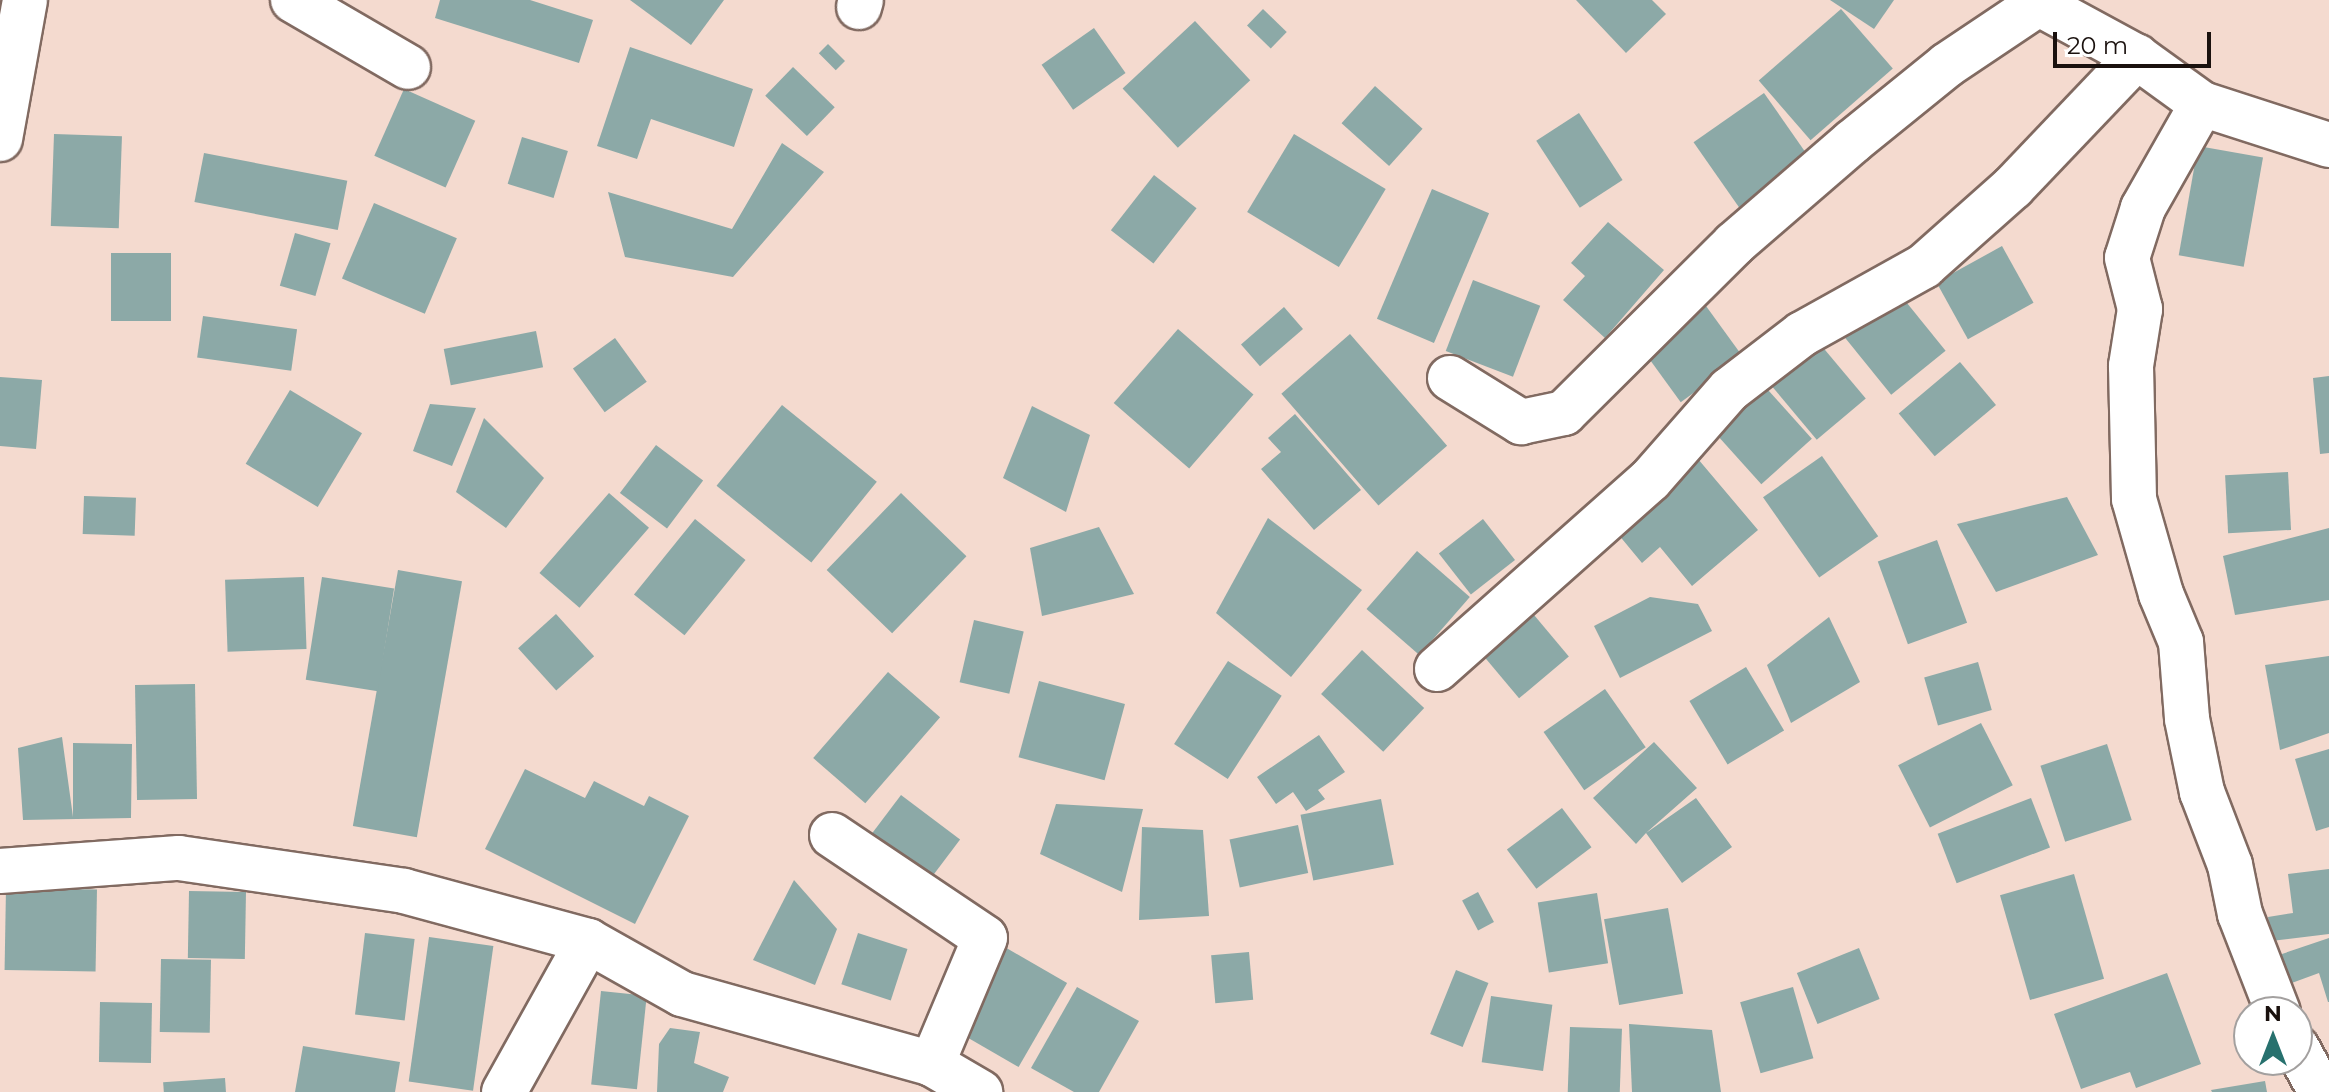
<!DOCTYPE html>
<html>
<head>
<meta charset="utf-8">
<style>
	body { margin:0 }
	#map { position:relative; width:2329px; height:1092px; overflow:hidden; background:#f4dacf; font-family:Montserrat,sans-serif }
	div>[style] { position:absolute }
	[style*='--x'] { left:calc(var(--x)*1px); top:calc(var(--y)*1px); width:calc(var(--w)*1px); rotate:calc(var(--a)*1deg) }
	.building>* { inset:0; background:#8ca9a7; transform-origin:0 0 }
	.roads { filter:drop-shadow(2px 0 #816a61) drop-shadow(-2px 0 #816a61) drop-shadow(0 2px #816a61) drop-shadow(0 -2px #816a61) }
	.minor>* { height:44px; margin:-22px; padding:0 22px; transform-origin:22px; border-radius:22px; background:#fff }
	span { translate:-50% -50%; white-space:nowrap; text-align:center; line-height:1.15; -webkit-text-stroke:8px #fff; paint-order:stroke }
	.north { position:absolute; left:2233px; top:996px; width:80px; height:80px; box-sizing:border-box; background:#fff; border:2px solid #a3a09f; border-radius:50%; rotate:0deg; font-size:22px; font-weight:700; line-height:32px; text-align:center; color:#1a110e }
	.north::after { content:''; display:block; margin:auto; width:28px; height:36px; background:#27716e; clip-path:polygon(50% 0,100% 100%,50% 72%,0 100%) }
	.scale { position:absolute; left:2053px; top:32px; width:158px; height:36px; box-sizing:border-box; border:4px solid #1a110e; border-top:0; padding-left:10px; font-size:24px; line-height:28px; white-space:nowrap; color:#1a110e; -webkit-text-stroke:6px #fff; paint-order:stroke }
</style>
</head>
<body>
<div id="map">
	<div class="building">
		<div style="clip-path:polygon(440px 0,530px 0,593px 20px,579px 63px,435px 18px)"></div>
		<div style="clip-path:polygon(630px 0,724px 0,691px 45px)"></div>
		<div style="clip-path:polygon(1576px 0,1652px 0,1666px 14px,1626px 53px)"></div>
		<div style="clip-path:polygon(1830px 0,1894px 0,1874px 29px)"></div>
		<div style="left:1263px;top:9px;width:33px;height:23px;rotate:44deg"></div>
		<div style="left:1841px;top:9px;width:79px;height:109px;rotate:49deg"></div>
		<div style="left:1195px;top:21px;width:81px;height:99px;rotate:47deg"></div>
		<div style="left:1094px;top:28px;width:55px;height:64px;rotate:55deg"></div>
		<div style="left:828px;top:44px;width:24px;height:13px;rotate:45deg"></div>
		<div style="clip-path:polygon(630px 47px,753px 89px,734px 147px,651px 119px,637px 159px,597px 146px)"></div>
		<div style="left:793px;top:67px;width:58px;height:40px;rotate:44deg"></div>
		<div style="left:1375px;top:86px;width:64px;height:50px;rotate:42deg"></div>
		<div style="left:404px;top:89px;width:78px;height:73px;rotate:24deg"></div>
		<div style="left:1764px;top:93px;width:85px;height:86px;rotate:55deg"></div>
		<div style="left:1579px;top:113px;width:80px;height:51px;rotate:57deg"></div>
		<div style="left:54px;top:134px;width:68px;height:92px;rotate:2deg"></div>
		<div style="left:1294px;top:134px;width:107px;height:91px;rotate:31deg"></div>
		<div style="left:522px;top:137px;width:48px;height:49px;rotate:17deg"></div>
		<div style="clip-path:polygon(782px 143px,824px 172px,733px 277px,625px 257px,608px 192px,732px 229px)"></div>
		<div style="left:2198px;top:146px;width:66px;height:111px;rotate:10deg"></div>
		<div style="left:204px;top:153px;width:146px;height:50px;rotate:11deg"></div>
		<div style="left:1154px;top:175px;width:54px;height:70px;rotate:38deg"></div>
		<div style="left:1432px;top:189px;width:62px;height:141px;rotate:23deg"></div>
		<div style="left:374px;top:203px;width:90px;height:82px;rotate:23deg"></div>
		<div style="clip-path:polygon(1608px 222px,1664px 270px,1605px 338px,1563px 300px,1585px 276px,1571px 263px)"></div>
		<div style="left:295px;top:233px;width:37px;height:55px;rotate:16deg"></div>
		<div style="left:2002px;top:246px;width:65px;height:75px;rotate:61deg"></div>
		<div style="left:111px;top:253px;width:60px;height:68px"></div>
		<div style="left:1473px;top:280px;width:72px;height:76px;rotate:21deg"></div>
		<div style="left:1894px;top:287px;width:82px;height:70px;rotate:51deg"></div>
		<div style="left:1706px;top:306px;width:63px;height:77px;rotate:54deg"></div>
		<div style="left:1284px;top:307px;width:29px;height:57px;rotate:49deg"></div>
		<div style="left:203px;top:316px;width:95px;height:42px;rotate:8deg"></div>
		<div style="left:1178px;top:329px;width:100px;height:98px;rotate:41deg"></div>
		<div style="left:536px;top:331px;width:37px;height:94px;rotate:79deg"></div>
		<div style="left:1350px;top:334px;width:148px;height:91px;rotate:49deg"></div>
		<div style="left:615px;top:338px;width:54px;height:52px;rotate:54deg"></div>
		<div style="left:1815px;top:338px;width:79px;height:64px;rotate:50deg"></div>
		<div style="left:1960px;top:362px;width:56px;height:80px;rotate:50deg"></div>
		<div style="clip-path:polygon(2329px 376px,2329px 453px,2320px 454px,2313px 378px)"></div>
		<div style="clip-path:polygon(0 377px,42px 380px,36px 449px,0 446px)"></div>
		<div style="left:1759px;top:380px;width:79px;height:68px;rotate:48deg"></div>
		<div style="left:290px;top:390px;width:84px;height:86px;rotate:31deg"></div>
		<div style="clip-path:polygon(430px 404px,476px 408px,452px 466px,413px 451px)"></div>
		<div style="left:782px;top:405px;width:122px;height:104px;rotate:39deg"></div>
		<div style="clip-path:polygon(1032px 406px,1090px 435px,1066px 512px,1003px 478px)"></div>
		<div style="clip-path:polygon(1295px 414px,1361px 490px,1314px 530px,1261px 469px,1281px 452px,1268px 438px)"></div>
		<div style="clip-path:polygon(484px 418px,544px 478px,506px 528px,456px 492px)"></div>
		<div style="left:656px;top:445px;width:59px;height:60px;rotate:37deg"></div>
		<div style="left:1822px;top:456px;width:98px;height:72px;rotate:55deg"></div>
		<div style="clip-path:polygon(1698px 459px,1758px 530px,1692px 586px,1660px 547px,1642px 563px,1613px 528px)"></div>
		<div style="left:2288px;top:472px;width:58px;height:63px;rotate:87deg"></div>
		<div style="left:609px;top:493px;width:53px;height:106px;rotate:41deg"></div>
		<div style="left:901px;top:493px;width:91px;height:107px;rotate:44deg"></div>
		<div style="left:84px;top:496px;width:52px;height:38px;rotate:2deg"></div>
		<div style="clip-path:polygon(2067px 497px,2098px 555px,1996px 592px,1957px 524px)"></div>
		<div style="clip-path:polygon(1268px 518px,1362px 590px,1291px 677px,1216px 613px)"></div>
		<div style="left:695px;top:519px;width:65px;height:97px;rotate:39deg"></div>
		<div style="left:1483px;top:519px;width:52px;height:56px;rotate:52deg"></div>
		<div style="clip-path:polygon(1099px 527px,1134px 594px,1042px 616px,1030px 548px)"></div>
		<div style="clip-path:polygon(2329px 528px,2329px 600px,2235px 615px,2223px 556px)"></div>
		<div style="left:1937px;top:540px;width:88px;height:63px;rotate:70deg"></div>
		<div style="left:1417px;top:551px;width:70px;height:77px;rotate:41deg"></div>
		<div style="left:398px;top:570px;width:65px;height:260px;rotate:10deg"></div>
		<div style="left:304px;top:577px;width:72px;height:79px;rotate:88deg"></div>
		<div style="left:322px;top:577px;width:73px;height:104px;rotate:9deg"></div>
		<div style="clip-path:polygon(1650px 597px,1698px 604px,1712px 631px,1620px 678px,1594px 626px)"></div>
		<div style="left:1529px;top:609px;width:62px;height:65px;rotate:50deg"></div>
		<div style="left:556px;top:614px;width:57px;height:51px;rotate:48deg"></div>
		<div style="clip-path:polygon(1829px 617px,1860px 682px,1791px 723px,1767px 665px)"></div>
		<div style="left:974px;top:620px;width:51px;height:64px;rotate:13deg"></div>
		<div style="left:1362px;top:650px;width:85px;height:60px;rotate:43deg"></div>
		<div style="clip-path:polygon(2329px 656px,2329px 733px,2280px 750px,2265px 665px)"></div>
		<div style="left:1228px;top:661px;width:64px;height:99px;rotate:33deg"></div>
		<div style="left:1978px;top:662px;width:50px;height:56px;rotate:74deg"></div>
		<div style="left:1746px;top:667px;width:74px;height:66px;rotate:59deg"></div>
		<div style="left:888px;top:672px;width:69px;height:114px;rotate:41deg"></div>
		<div style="left:1039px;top:681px;width:89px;height:79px;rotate:15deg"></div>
		<div style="left:195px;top:684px;width:115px;height:60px;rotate:89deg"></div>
		<div style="left:1605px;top:689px;width:71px;height:75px;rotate:55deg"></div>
		<div style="left:1981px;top:723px;width:70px;height:93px;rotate:63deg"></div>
		<div style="clip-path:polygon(1319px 735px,1345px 772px,1318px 790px,1325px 799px,1306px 811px,1293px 792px,1276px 804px,1257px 777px)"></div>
		<div style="clip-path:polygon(62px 737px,73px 817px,73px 743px,132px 744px,131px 818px,23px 820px,18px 748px)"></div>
		<div style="clip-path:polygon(1654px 742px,1697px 788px,1646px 833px,1696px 798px,1732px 847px,1682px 883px,1646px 833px,1636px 844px,1593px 798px)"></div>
		<div style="left:2107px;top:744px;width:80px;height:70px;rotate:72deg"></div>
		<div style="clip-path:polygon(2329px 749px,2329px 827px,2316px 831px,2295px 759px)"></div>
		<div style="clip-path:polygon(525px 769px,585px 798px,594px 781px,644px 806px,649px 796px,689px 816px,635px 924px,485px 849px)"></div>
		<div style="left:901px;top:795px;width:74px;height:63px;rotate:37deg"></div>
		<div style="left:2031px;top:798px;width:53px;height:100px;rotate:69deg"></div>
		<div style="left:1381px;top:799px;width:67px;height:82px;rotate:79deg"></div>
		<div style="clip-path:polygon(1056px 804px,1143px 809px,1122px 892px,1040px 854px)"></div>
		<div style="left:1562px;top:808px;width:49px;height:69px;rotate:53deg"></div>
		<div style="left:1298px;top:825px;width:49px;height:70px;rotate:78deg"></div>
		<div style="clip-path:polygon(1142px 827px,1203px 830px,1209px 916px,1139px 920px)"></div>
		<div style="clip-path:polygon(2329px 869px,2329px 934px,2271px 941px,2268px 917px,2293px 913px,2288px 874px)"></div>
		<div style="left:2074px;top:874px;width:109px;height:77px;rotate:74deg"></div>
		<div style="clip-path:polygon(794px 880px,837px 929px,815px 985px,753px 960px)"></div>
		<div style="left:6px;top:888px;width:91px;height:82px;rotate:1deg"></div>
		<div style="left:189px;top:891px;width:57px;height:67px;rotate:1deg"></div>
		<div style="left:1478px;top:892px;width:34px;height:18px;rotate:62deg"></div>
		<div style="left:1597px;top:893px;width:71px;height:60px;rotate:81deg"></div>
		<div style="left:1668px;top:908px;width:87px;height:65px;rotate:80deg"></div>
		<div style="left:365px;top:933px;width:50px;height:82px;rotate:7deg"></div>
		<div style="left:858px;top:933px;width:52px;height:54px;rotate:18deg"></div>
		<div style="left:429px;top:937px;width:65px;height:146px;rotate:8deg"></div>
		<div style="clip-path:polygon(2329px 938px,2329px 1002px,2328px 1002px,2319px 973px,2289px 984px,2279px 955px)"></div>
		<div style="left:1003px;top:946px;width:74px;height:97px;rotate:30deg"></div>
		<div style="left:1859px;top:948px;width:55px;height:67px;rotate:68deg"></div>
		<div style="left:1249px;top:952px;width:48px;height:38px;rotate:85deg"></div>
		<div style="left:161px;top:959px;width:50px;height:73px;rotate:1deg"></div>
		<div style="left:1456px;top:970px;width:35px;height:69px;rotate:22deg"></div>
		<div style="clip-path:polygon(2167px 973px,2201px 1064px,2136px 1088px,2130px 1072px,2081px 1089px,2054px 1014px)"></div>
		<div style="clip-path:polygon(1077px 987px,1139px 1021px,1099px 1092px,1074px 1092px,1031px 1068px)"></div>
		<div style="left:1793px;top:987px;width:74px;height:55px;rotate:74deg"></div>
		<div style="left:601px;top:991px;width:46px;height:94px;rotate:6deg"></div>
		<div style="left:1491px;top:996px;width:62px;height:67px;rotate:8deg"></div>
		<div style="left:100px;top:1002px;width:52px;height:60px;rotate:1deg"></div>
		<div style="clip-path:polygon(1629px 1024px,1712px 1030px,1721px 1092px,1632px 1092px)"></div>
		<div style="left:1570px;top:1027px;width:52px;height:65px;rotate:2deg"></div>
		<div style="clip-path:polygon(670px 1028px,700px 1032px,694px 1063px,729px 1077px,723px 1092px,657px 1092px,659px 1044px)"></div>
		<div style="clip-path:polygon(303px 1046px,400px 1062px,395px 1092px,295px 1092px)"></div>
		<div style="left:225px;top:1078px;width:14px;height:62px;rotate:86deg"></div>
		<div style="clip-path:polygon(2265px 1081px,2267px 1092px,2212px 1092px,2211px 1090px)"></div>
	</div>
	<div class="roads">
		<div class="minor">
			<div style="--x:293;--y:0;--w:133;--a:30.2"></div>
			<div style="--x:2032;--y:0;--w:119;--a:28.5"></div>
			<div style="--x:2137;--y:57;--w:80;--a:35.9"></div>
			<div style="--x:2202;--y:104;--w:133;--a:17.9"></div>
			<div style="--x:859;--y:7;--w:7;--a:-74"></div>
			<div style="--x:2202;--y:104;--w:120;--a:119.6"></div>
			<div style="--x:2143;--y:208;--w:52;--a:107.7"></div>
			<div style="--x:2127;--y:258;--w:53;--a:75.7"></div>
			<div style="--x:2140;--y:309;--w:58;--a:99"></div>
			<div style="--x:2131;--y:366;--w:133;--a:88.7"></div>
			<div style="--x:2134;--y:499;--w:99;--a:74.1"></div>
			<div style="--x:2161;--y:594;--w:52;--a:67.4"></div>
			<div style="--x:2181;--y:642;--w:77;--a:85.5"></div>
			<div style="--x:2187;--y:719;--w:75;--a:78.4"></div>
			<div style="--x:2202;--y:792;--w:78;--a:69"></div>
			<div style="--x:2230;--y:865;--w:50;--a:78.5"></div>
			<div style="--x:2240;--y:914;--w:105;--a:68.8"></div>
			<div style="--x:0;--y:139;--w:141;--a:-79.8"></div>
			<div style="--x:1450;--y:378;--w:84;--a:31.8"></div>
			<div style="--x:1521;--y:422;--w:44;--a:-11.8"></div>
			<div style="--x:1564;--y:413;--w:240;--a:-44.8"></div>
			<div style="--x:1734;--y:244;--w:156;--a:-40.8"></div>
			<div style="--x:1852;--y:142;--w:122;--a:-39"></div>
			<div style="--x:1947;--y:65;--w:110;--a:-33.8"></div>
			<div style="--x:1437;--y:669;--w:285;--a:-41.6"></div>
			<div style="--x:1650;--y:480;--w:120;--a:-48.7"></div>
			<div style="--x:1729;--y:390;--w:92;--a:-37.5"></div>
			<div style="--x:1802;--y:334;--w:140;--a:-29.1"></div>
			<div style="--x:1924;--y:266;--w:119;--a:-41.6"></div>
			<div style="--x:2013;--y:187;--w:180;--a:-46.4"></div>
			<div style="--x:832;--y:835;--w:184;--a:33.9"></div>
			<div style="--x:985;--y:938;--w:137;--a:112.8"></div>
			<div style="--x:0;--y:871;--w:179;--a:-4.2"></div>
			<div style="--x:179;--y:858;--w:227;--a:8.3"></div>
			<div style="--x:404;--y:891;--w:191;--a:15.2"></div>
			<div style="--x:588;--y:941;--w:108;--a:29.4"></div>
			<div style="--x:682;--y:994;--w:260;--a:15.6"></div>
			<div style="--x:932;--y:1064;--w:56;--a:30.3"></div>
			<div style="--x:2297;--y:1048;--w:50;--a:61.4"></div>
			<div style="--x:504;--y:1092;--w:173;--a:-60.9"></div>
		</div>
	</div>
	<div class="north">N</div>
	<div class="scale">20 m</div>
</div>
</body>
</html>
